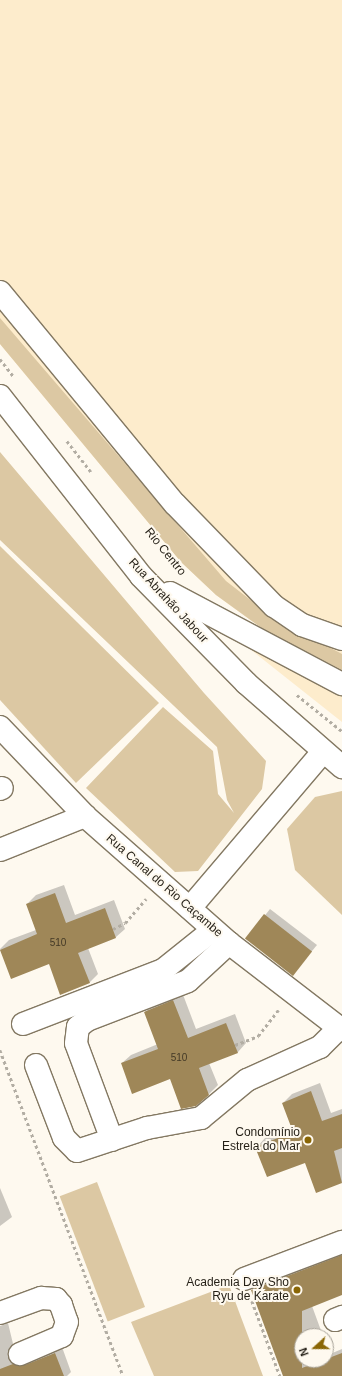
<!DOCTYPE html>
<html>
<head>
<meta charset="utf-8">
<style>
	body { margin:0 }
	#map { position:relative; width:342px; height:1376px; overflow:hidden; background:#fef9ef; font-family:Arial,sans-serif }
	div>[style] { position:absolute }
	[style*='--x'] { left:calc(var(--x)*1px); top:calc(var(--y)*1px); width:calc(var(--w)*1px); rotate:calc(var(--a)*1deg) }
	.built>* { inset:0; background:#fdeccc }
	.green>* { inset:0; background:#dcc8a3; transform-origin:0 0 }
	.shadow>* { inset:0; background:#0003 }
	.building>* { inset:0; background:#9f8758; transform-origin:0 0 }
	.path>* { height:2.5px; margin-top:-1.25px; transform-origin:0; background:repeating-linear-gradient(90deg,#b2ada3 0 3px,transparent 0 6px) }
	.roads { filter:drop-shadow(1px 0 #837862) drop-shadow(-1px 0 #837862) drop-shadow(0 1px #837862) drop-shadow(0 -1px #837862) }
	.minor>* { height:22px; margin:-11px; padding:0 11px; transform-origin:11px; border-radius:11px; background:#fff }
	.dots>* { width:11px; height:11px; translate:-50% -50%; box-sizing:border-box; border:2px solid #fef9ef; border-radius:50% }
	span { translate:-50% -50%; white-space:nowrap; text-align:center; line-height:1.15; -webkit-text-stroke:4px #fef9ef; paint-order:stroke }
	.number-label { font-size:10px; color:#433926 }
	.number-label span { -webkit-text-stroke-width:0 }
	.street-label { font-size:12px; color:#241f16 }
	.poi-label { font-size:12px; color:#241f16 }
	.right { translate:-100% -50%; text-align:right }
	.north { position:absolute; left:294px; top:1328px; width:40px; height:40px; box-sizing:border-box; background:#fef9ef; border:1px solid #a7a298; border-radius:50%; rotate:249deg; font-size:11px; font-weight:700; line-height:16px; text-align:center; color:#241f16 }
	.north::after { content:''; display:block; margin:auto; width:14px; height:18px; background:#8a6605; clip-path:polygon(50% 0,100% 100%,50% 72%,0 100%) }
</style>
</head>
<body>
<div id="map">
	<div class="built">
		<div style="clip-path:polygon(0 0,342px 0,342px 722px,250px 649px,263px 629px,216px 595px,181px 562px,0 344px)"></div>
	</div>
	<div class="green">
		<div style="clip-path:polygon(0 318px,226px 581px,274px 618px,342px 654px,342px 670px,263px 629px,216px 595px,181px 562px,0 344px)"></div>
		<div style="clip-path:polygon(0 452px,204px 693px,266px 761px,262px 789px,198px 871px,175px 872px,86px 788px,163px 707px,213px 751px,218px 794px,234px 813px,227px 800px,217px 747px,0 540px)"></div>
		<div style="clip-path:polygon(0 546px,159px 703px,76px 783px,0 700px)"></div>
		<div style="clip-path:polygon(342px 791px,342px 915px,295px 870px,287px 829px,315px 797px)"></div>
		<div style="left:97px;top:1182px;width:134px;height:40px;rotate:69deg"></div>
		<div style="clip-path:polygon(229px 1285px,263px 1376px,154px 1376px,131px 1322px)"></div>
	</div>
	<div class="shadow">
		<div style="clip-path:polygon(64px 885px,75px 915px,114px 900px,125px 929px,116px 937px,88px 948px,98px 974px,89px 983px,49px 963px,12px 978px,0 949px,9px 940px,36px 930px,27px 904px,36px 895px)"></div>
		<div style="clip-path:polygon(270px 909px,317px 945px,297px 969px,247px 938px)"></div>
		<div style="clip-path:polygon(182px 992px,196px 1029px,235px 1014px,246px 1043px,238px 1052px,209px 1063px,218px 1085px,209px 1094px,171px 1078px,122px 1063px,131px 1055px,158px 1044px,145px 1012px,154px 1003px)"></div>
		<div style="clip-path:polygon(320px 1083px,331px 1113px,342px 1109px,342px 1182px,317px 1192px,305px 1161px,257px 1147px,265px 1138px,293px 1128px,283px 1103px,292px 1094px)"></div>
		<div style="clip-path:polygon(0 1188px,12px 1217px,0 1226px)"></div>
		<div style="clip-path:polygon(342px 1251px,342px 1294px,312px 1306px,323px 1336px,302px 1336px,302px 1360px,326px 1360px,326px 1344px,330px 1354px,342px 1349px,342px 1376px,285px 1376px,252px 1290px,259px 1283px)"></div>
		<div style="clip-path:polygon(8px 1323px,15px 1352px,62px 1347px,71px 1372px,67px 1376px,0 1376px,0 1326px)"></div>
	</div>
	<div class="building">
		<div style="clip-path:polygon(55px 893px,66px 923px,105px 908px,116px 938px,78px 953px,90px 983px,60px 995px,49px 964px,11px 979px,0 950px,37px 934px,26px 904px)"></div>
		<div style="left:264px;top:914px;width:61px;height:31px;rotate:38deg"></div>
		<div style="clip-path:polygon(173px 1000px,188px 1038px,226px 1023px,238px 1053px,199px 1068px,209px 1095px,196px 1106px,181px 1109px,170px 1079px,132px 1094px,121px 1063px,158px 1049px,144px 1012px)"></div>
		<div style="clip-path:polygon(311px 1091px,322px 1121px,342px 1114px,342px 1148px,334px 1151px,342px 1183px,316px 1193px,305px 1163px,267px 1177px,255px 1147px,293px 1132px,282px 1103px)"></div>
		<div style="clip-path:polygon(342px 1255px,342px 1295px,302px 1311px,302px 1368px,342px 1353px,342px 1376px,283px 1376px,251px 1290px)"></div>
		<div style="clip-path:polygon(55px 1353px,64px 1376px,0 1376px,0 1369px,13px 1364px,25px 1365px)"></div>
	</div>
	<div class="path">
		<div style="--x:0;--y:359;--w:23;--a:52"></div>
		<div style="--x:67;--y:441;--w:39;--a:52"></div>
		<div style="--x:297;--y:695;--w:58;--a:38.7"></div>
		<div style="--x:113;--y:929;--w:13;--a:-27"></div>
		<div style="--x:125;--y:923;--w:32;--a:-49"></div>
		<div style="--x:235;--y:1045;--w:25;--a:-21"></div>
		<div style="--x:258;--y:1036;--w:33;--a:-52"></div>
		<div style="--x:0;--y:1050;--w:348;--a:69.3"></div>
		<div style="--x:252;--y:1301;--w:80;--a:69.5"></div>
	</div>
	<div class="roads">
		<div class="minor">
			<div style="--x:0;--y:292;--w:275;--a:50.5"></div>
			<div style="--x:175;--y:504;--w:142;--a:45.9"></div>
			<div style="--x:274;--y:606;--w:34;--a:34"></div>
			<div style="--x:302;--y:625;--w:42;--a:19.3"></div>
			<div style="--x:0;--y:396;--w:229;--a:51.9"></div>
			<div style="--x:141;--y:576;--w:150;--a:45.5"></div>
			<div style="--x:246;--y:683;--w:128;--a:41.2"></div>
			<div style="--x:170;--y:593;--w:195;--a:27.9"></div>
			<div style="--x:0;--y:727;--w:123;--a:46.3"></div>
			<div style="--x:85;--y:816;--w:192;--a:41.4"></div>
			<div style="--x:229;--y:943;--w:143;--a:37.6"></div>
			<div style="--x:0;--y:789;--w:2;--a:-27"></div>
			<div style="--x:0;--y:850;--w:92;--a:-21.8"></div>
			<div style="--x:190;--y:908;--w:205;--a:-49.6"></div>
			<div style="--x:23;--y:1024;--w:150;--a:-21.1"></div>
			<div style="--x:163;--y:970;--w:64;--a:-38.7"></div>
			<div style="--x:36;--y:1065;--w:78;--a:69"></div>
			<div style="--x:64;--y:1138;--w:18;--a:45"></div>
			<div style="--x:77;--y:1151;--w:74;--a:-18.2"></div>
			<div style="--x:147;--y:1128;--w:55;--a:-10.5"></div>
			<div style="--x:201;--y:1118;--w:60;--a:-39.6"></div>
			<div style="--x:247;--y:1080;--w:80;--a:-24.3"></div>
			<div style="--x:320;--y:1047;--w:27;--a:-45"></div>
			<div style="--x:112;--y:1140;--w:103;--a:-110.4"></div>
			<div style="--x:76;--y:1043;--w:16;--a:-83"></div>
			<div style="--x:78;--y:1027;--w:11;--a:-38"></div>
			<div style="--x:87;--y:1020;--w:108;--a:-21.1"></div>
			<div style="--x:188;--y:981;--w:56;--a:-42.8"></div>
			<div style="--x:244;--y:1279;--w:105;--a:-20.7"></div>
			<div style="--x:0;--y:1313;--w:44;--a:-20.1"></div>
			<div style="--x:41;--y:1298;--w:15;--a:4"></div>
			<div style="--x:56;--y:1299;--w:8;--a:50"></div>
			<div style="--x:61;--y:1305;--w:18;--a:71"></div>
			<div style="--x:67;--y:1322;--w:15;--a:110"></div>
			<div style="--x:62;--y:1336;--w:46;--a:156.8"></div>
			<div style="--x:335;--y:1320;--w:8;--a:-23"></div>
		</div>
	</div>
	<div class="dots">
		<div style="left:308px;top:1140px;background:#8a6605"></div>
		<div style="left:297px;top:1290px;background:#8a6605"></div>
	</div>
	<div class="number-label">
		<span style="left:58px;top:943px">510</span>
		<span style="left:179px;top:1058px">510</span>
	</div>
	<div class="street-label">
		<span style="left:165px;top:552px;rotate:51deg">Rio Centro</span>
		<span style="left:168px;top:601px;rotate:47deg">Rua Abrahão Jabour</span>
		<span style="left:164px;top:886px;rotate:41deg">Rua Canal do Rio Caçambe</span>
	</div>
	<div class="poi-label">
		<span class="right" style="left:300px;top:1140px">Condomínio<br>Estrela do Mar</span>
		<span class="right" style="left:289px;top:1290px">Academia Day Sho<br>Ryu de Karate</span>
	</div>
	<div class="north">N</div>
</div>
</body>
</html>
